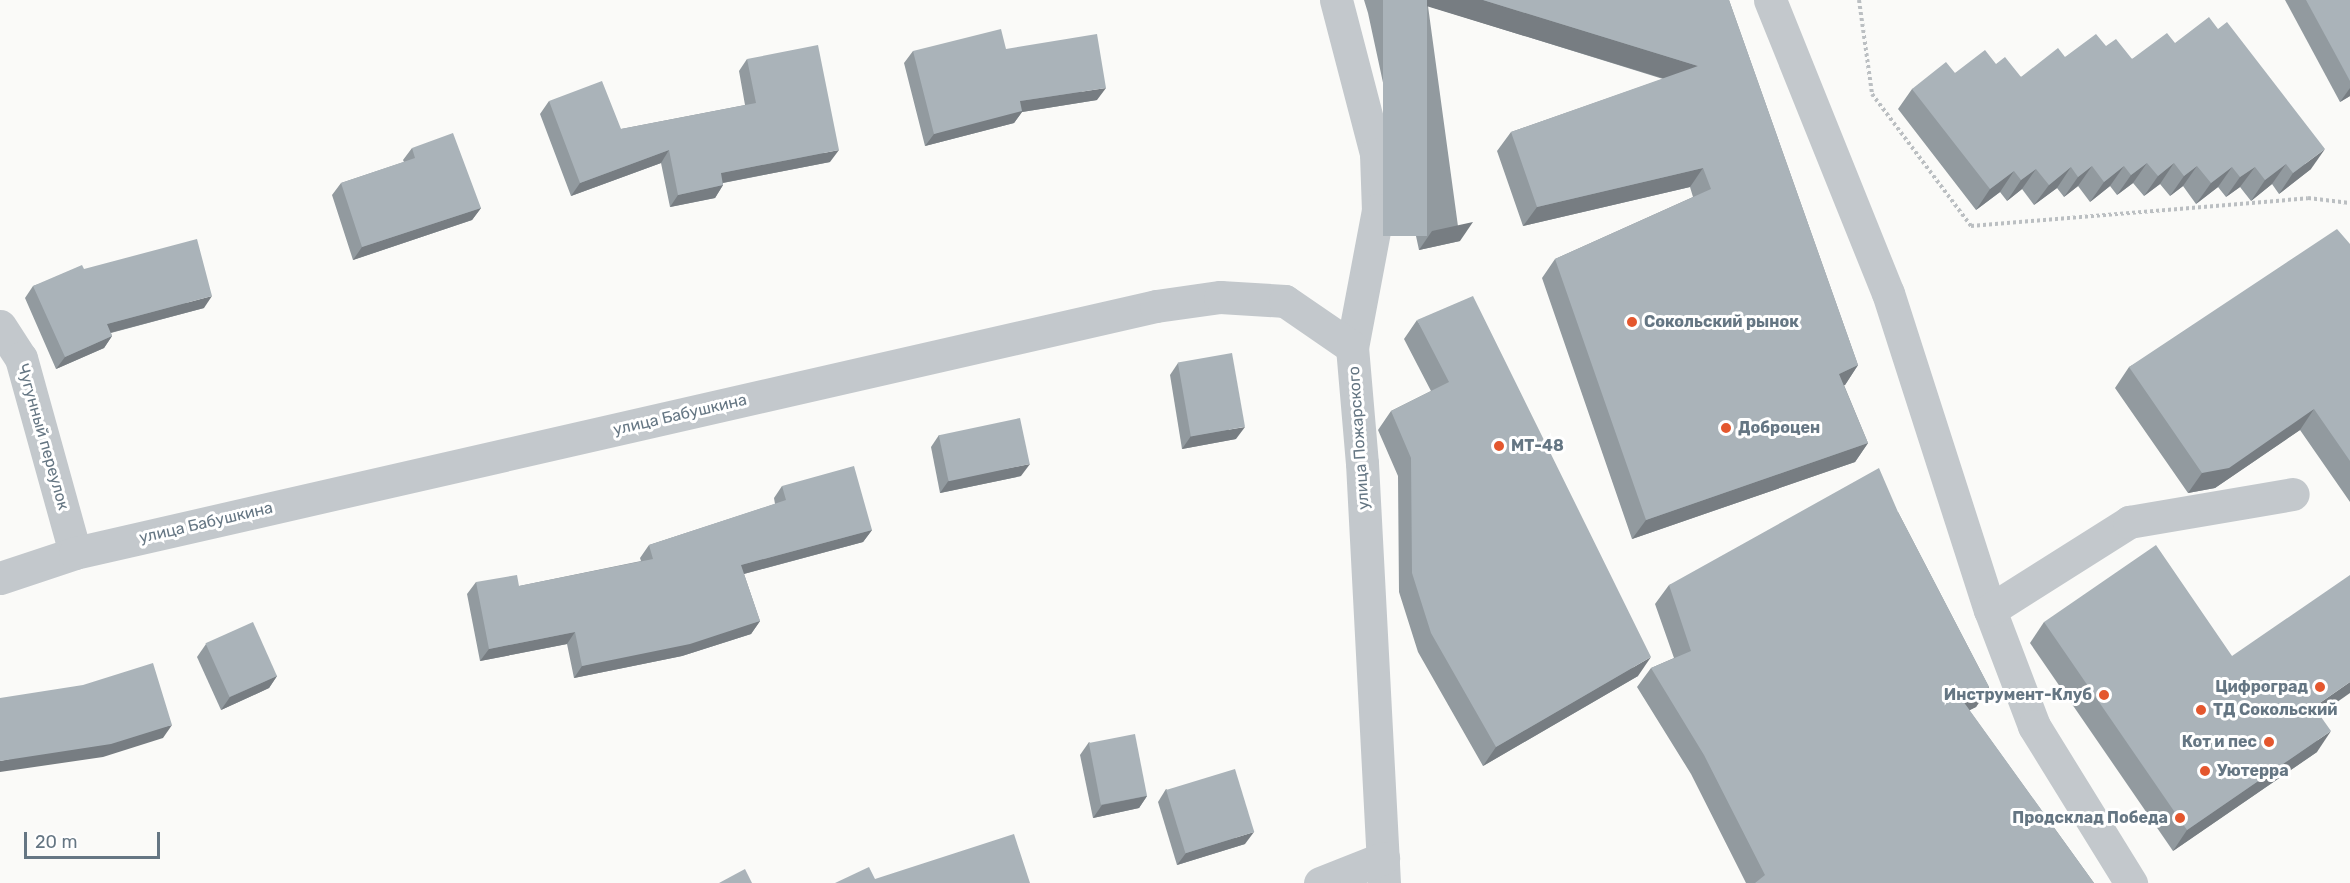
<!DOCTYPE html>
<html>
<head>
<meta charset="utf-8">
<style>
	body { margin:0 }
	#map { position:relative; width:2350px; height:883px; overflow:hidden; background:#fafaf8; font-family:Rubik,sans-serif }
	div>[style] { position:absolute }
	[style*='--x'] { left:calc(var(--x)*1px); top:calc(var(--y)*1px); width:calc(var(--w)*1px); rotate:calc(var(--a)*1deg) }
	.path>* { height:4px; margin-top:-2px; transform-origin:0; background:repeating-linear-gradient(90deg,#bbbfc2 0 3px,transparent 0 6px) }
	.minor>* { height:33px; margin:-16.5px; padding:0 16.5px; transform-origin:16.5px; border-radius:16.5px; background:#c3c8cc }
	.wall>* { inset:0; background:#929a9f }
	.shaded-wall>* { inset:0; background:#777d82 }
	.building>* { inset:0; background:#aab3b9; transform-origin:0 0 }
	.dots>* { width:16px; height:16px; translate:-50% -50%; box-sizing:border-box; border:3px solid #fff; border-radius:50% }
	span { translate:-50% -50%; white-space:nowrap; text-align:center; line-height:1.15; -webkit-text-stroke:6px #fff; paint-order:stroke }
	.poi-label { font-size:16px; color:#657683; font-weight:700 }
	.left { translate:0 -50%; text-align:left }
	.right { translate:-100% -50%; text-align:right }
	.street-label { font-size:16px; color:#657683 }
	.scale { position:absolute; left:24px; top:832px; width:136px; height:27px; box-sizing:border-box; border:3px solid #657683; border-top:0; padding-left:8px; font-size:18px; line-height:21px; white-space:nowrap; color:#657683; -webkit-text-stroke:4px #fff; paint-order:stroke }
</style>
</head>
<body>
<div id="map">
	<div class="path">
		<div style="--x:1859;--y:0;--w:95;--a:82.1"></div>
		<div style="--x:1872;--y:94;--w:165;--a:53.1"></div>
		<div style="--x:1971;--y:226;--w:338;--a:-4.7"></div>
		<div style="--x:2308;--y:198;--w:42;--a:6.8"></div>
	</div>
	<div class="minor">
		<div style="--x:1336;--y:0;--w:159;--a:75.4"></div>
		<div style="--x:1376;--y:154;--w:56;--a:88"></div>
		<div style="--x:1378;--y:210;--w:139;--a:100.7"></div>
		<div style="--x:1352;--y:347;--w:116;--a:85.1"></div>
		<div style="--x:1362;--y:463;--w:421;--a:87"></div>
		<div style="--x:1770;--y:0;--w:316;--a:68.1"></div>
		<div style="--x:1888;--y:293;--w:333;--a:72.2"></div>
		<div style="--x:1990;--y:610;--w:124;--a:69.2"></div>
		<div style="--x:2034;--y:726;--w:185;--a:58.3"></div>
		<div style="--x:0;--y:326;--w:38;--a:57"></div>
		<div style="--x:21;--y:358;--w:202;--a:74.5"></div>
		<div style="--x:0;--y:578;--w:79;--a:-18.4"></div>
		<div style="--x:75;--y:553;--w:1109;--a:-12.87"></div>
		<div style="--x:1156;--y:306;--w:65;--a:-8"></div>
		<div style="--x:1220;--y:297;--w:65;--a:3.5"></div>
		<div style="--x:1285;--y:301;--w:81;--a:34.5"></div>
		<div style="--x:1990;--y:610;--w:165;--a:-32.3"></div>
		<div style="--x:2129;--y:522;--w:166;--a:-9.7"></div>
		<div style="--x:1320;--y:883;--w:68;--a:-21.6"></div>
	</div>
	<div class="wall">
		<div style="clip-path:polygon(1364px 0,1729px 0,1858px 365px,1845px 385px,1844px 385px,1868px 443px,1855px 462px,1632px 539px,1542px 278px,1555px 259px,1693px 197px,1690px 187px,1523px 226px,1497px 151px,1511px 132px,1663px 79px,1428px 6px,1460px 241px,1419px 250px,1368px 13px)"></div>
		<div style="clip-path:polygon(2285px 0,2350px 0,2350px 96px,2340px 102px)"></div>
		<div style="clip-path:polygon(2175px 43px,2311px 169px,2279px 194px,2272px 184px,2251px 201px,2240px 187px,2226px 197px,2218px 187px,2196px 204px,2183px 186px,2170px 196px,2160px 184px,2144px 196px,2133px 183px,2117px 195px,2110px 186px,2090px 202px,2078px 186px,2064px 197px,2057px 188px,2034px 205px,2022px 189px,2007px 201px,2000px 192px,1976px 210px,1898px 109px,1912px 89px,1955px 73px,1996px 64px,2021px 77px,2065px 57px,2106px 46px,2132px 59px)"></div>
		<div style="clip-path:polygon(1006px 49px,1097px 100px,1022px 112px,1014px 123px,925px 146px,904px 63px,913px 51px)"></div>
		<div style="clip-path:polygon(747px 59px,830px 162px,723px 183px,723px 185px,715px 198px,670px 207px,661px 163px,571px 196px,540px 114px,549px 101px,621px 129px,745px 105px,739px 71px)"></div>
		<div style="clip-path:polygon(412px 148px,481px 208px,472px 220px,353px 260px,332px 195px,341px 183px,404px 162px,403px 160px)"></div>
		<div style="clip-path:polygon(2350px 244px,2350px 502px,2300px 430px,2215px 488px,2188px 493px,2115px 388px,2129px 367px)"></div>
		<div style="clip-path:polygon(84px 269px,204px 308px,111px 333px,112px 336px,104px 348px,56px 369px,25px 298px,33px 286px)"></div>
		<div style="clip-path:polygon(1417px 320px,1638px 676px,1483px 766px,1418px 652px,1399px 592px,1398px 476px,1378px 430px,1391px 411px,1431px 391px,1404px 339px)"></div>
		<div style="clip-path:polygon(1178px 363px,1236px 439px,1182px 449px,1170px 375px)"></div>
		<div style="clip-path:polygon(939px 435px,1021px 476px,940px 493px,931px 447px)"></div>
		<div style="clip-path:polygon(782px 486px,872px 530px,863px 542px,744px 574px,760px 621px,751px 634px,682px 656px,574px 678px,567px 644px,480px 661px,467px 594px,476px 582px,519px 586px,641px 561px,640px 558px,649px 545px,775px 504px,774px 498px)"></div>
		<div style="clip-path:polygon(1898px 512px,1989px 687px,1976px 707px,1969px 710px,2094px 883px,1746px 883px,1691px 774px,1637px 687px,1651px 668px,1674px 658px,1655px 604px,1669px 585px)"></div>
		<div style="clip-path:polygon(2044px 622px,2232px 656px,2319px 714px,2317px 752px,2173px 851px,2030px 643px)"></div>
		<div style="clip-path:polygon(206px 644px,277px 676px,269px 688px,221px 710px,197px 657px)"></div>
		<div style="clip-path:polygon(1089px 742px,1147px 796px,1139px 808px,1093px 818px,1080px 755px)"></div>
		<div style="clip-path:polygon(1166px 789px,1245px 844px,1177px 865px,1158px 802px)"></div>
	</div>
	<div class="shaded-wall">
		<div style="clip-path:polygon(1410px 0,1483px 0,1698px 66px,1685px 85px,1410px 1px)"></div>
		<div style="clip-path:polygon(1106px 88px,1097px 100px,1022px 112px,1014px 123px,925px 146px,934px 134px,1020px 101px)"></div>
		<div style="clip-path:polygon(2350px 88px,2350px 96px,2340px 102px)"></div>
		<div style="clip-path:polygon(2325px 149px,2311px 169px,2279px 194px,2293px 173px)"></div>
		<div style="clip-path:polygon(669px 150px,661px 163px,571px 196px,580px 183px)"></div>
		<div style="clip-path:polygon(839px 150px,830px 162px,712px 185px,721px 173px)"></div>
		<div style="clip-path:polygon(2147px 163px,2133px 183px,2117px 195px,2131px 175px)"></div>
		<div style="clip-path:polygon(2174px 163px,2160px 184px,2144px 196px,2158px 176px)"></div>
		<div style="clip-path:polygon(2286px 164px,2272px 184px,2251px 201px,2265px 180px)"></div>
		<div style="clip-path:polygon(2092px 166px,2078px 186px,2064px 197px,2078px 177px)"></div>
		<div style="clip-path:polygon(2124px 166px,2110px 186px,2090px 202px,2104px 182px)"></div>
		<div style="clip-path:polygon(2197px 166px,2183px 186px,2170px 196px,2184px 176px)"></div>
		<div style="clip-path:polygon(2071px 167px,2057px 188px,2034px 205px,2049px 185px)"></div>
		<div style="clip-path:polygon(2232px 167px,2218px 187px,2196px 204px,2211px 183px)"></div>
		<div style="clip-path:polygon(2255px 167px,2240px 187px,2226px 197px,2240px 177px)"></div>
		<div style="clip-path:polygon(1703px 168px,1690px 187px,1523px 226px,1537px 207px)"></div>
		<div style="clip-path:polygon(2036px 169px,2022px 189px,2007px 201px,2021px 180px)"></div>
		<div style="clip-path:polygon(2014px 171px,2000px 192px,1976px 210px,1990px 189px)"></div>
		<div style="clip-path:polygon(723px 185px,715px 198px,670px 207px,678px 195px)"></div>
		<div style="clip-path:polygon(481px 208px,472px 220px,353px 260px,362px 247px)"></div>
		<div style="clip-path:polygon(1473px 222px,1460px 241px,1419px 250px,1432px 231px)"></div>
		<div style="clip-path:polygon(212px 296px,204px 308px,98px 336px,107px 324px)"></div>
		<div style="clip-path:polygon(112px 336px,104px 348px,56px 369px,65px 357px)"></div>
		<div style="clip-path:polygon(1858px 365px,1845px 385px,1825px 393px,1839px 374px)"></div>
		<div style="clip-path:polygon(2314px 409px,2300px 430px,2215px 488px,2188px 493px,2202px 473px)"></div>
		<div style="clip-path:polygon(1245px 427px,1236px 439px,1182px 449px,1191px 436px)"></div>
		<div style="clip-path:polygon(1868px 443px,1855px 462px,1632px 539px,1646px 520px)"></div>
		<div style="clip-path:polygon(1030px 464px,1021px 476px,940px 493px,949px 480px)"></div>
		<div style="clip-path:polygon(872px 530px,863px 542px,732px 577px,741px 565px)"></div>
		<div style="clip-path:polygon(760px 621px,751px 634px,682px 656px,574px 678px,582px 666px)"></div>
		<div style="clip-path:polygon(575px 632px,567px 644px,480px 661px,489px 649px)"></div>
		<div style="clip-path:polygon(1651px 657px,1638px 676px,1483px 766px,1496px 747px)"></div>
		<div style="clip-path:polygon(277px 676px,269px 688px,221px 710px,230px 697px)"></div>
		<div style="clip-path:polygon(2350px 682px,2350px 693px,2300px 728px,2314px 707px)"></div>
		<div style="clip-path:polygon(1989px 687px,1976px 707px,1949px 721px,1963px 701px)"></div>
		<div style="clip-path:polygon(172px 725px,163px 738px,103px 757px,0 772px,0 761px)"></div>
		<div style="clip-path:polygon(2331px 731px,2317px 752px,2173px 851px,2187px 830px)"></div>
		<div style="clip-path:polygon(1147px 796px,1139px 808px,1093px 818px,1102px 805px)"></div>
		<div style="clip-path:polygon(1254px 832px,1245px 844px,1177px 865px,1186px 853px)"></div>
	</div>
	<div class="building">
		<div style="left:1383px;top:0;width:44px;height:236px"></div>
		<div style="clip-path:polygon(1483px 0,1729px 0,1858px 365px,1839px 374px,1868px 443px,1646px 520px,1555px 259px,1711px 189px,1703px 168px,1537px 207px,1511px 132px,1698px 66px)"></div>
		<div style="clip-path:polygon(2306px 0,2350px 0,2350px 81px)"></div>
		<div style="clip-path:polygon(2209px 17px,2218px 29px,2227px 22px,2325px 149px,2293px 173px,2286px 164px,2265px 180px,2255px 167px,2240px 177px,2232px 167px,2211px 183px,2197px 166px,2184px 176px,2174px 163px,2158px 176px,2147px 163px,2131px 175px,2124px 166px,2104px 182px,2092px 166px,2078px 177px,2071px 167px,2049px 185px,2036px 169px,2021px 180px,2014px 171px,1990px 189px,1912px 89px,1946px 62px,1955px 73px,1985px 50px,1996px 64px,2005px 57px,2021px 77px,2058px 48px,2065px 57px,2096px 34px,2106px 46px,2116px 39px,2132px 59px,2167px 33px,2175px 43px)"></div>
		<div style="clip-path:polygon(1001px 29px,1006px 49px,1097px 34px,1106px 88px,1020px 101px,1022px 111px,934px 134px,913px 51px)"></div>
		<div style="clip-path:polygon(818px 45px,839px 150px,721px 173px,723px 185px,678px 195px,669px 150px,580px 183px,549px 101px,602px 81px,621px 129px,756px 103px,747px 59px)"></div>
		<div style="clip-path:polygon(453px 133px,481px 208px,362px 247px,341px 183px,415px 158px,412px 148px)"></div>
		<div style="clip-path:polygon(2337px 229px,2350px 244px,2350px 461px,2314px 409px,2229px 468px,2202px 473px,2129px 367px)"></div>
		<div style="clip-path:polygon(197px 239px,212px 296px,107px 324px,112px 336px,65px 357px,33px 286px,82px 265px,84px 269px)"></div>
		<div style="clip-path:polygon(1473px 296px,1651px 657px,1496px 747px,1431px 633px,1412px 573px,1411px 458px,1391px 411px,1449px 382px,1417px 320px)"></div>
		<div style="left:1232px;top:353px;width:75px;height:55px;rotate:80deg"></div>
		<div style="left:1020px;top:418px;width:47px;height:83px;rotate:78deg"></div>
		<div style="clip-path:polygon(854px 466px,872px 530px,741px 565px,760px 621px,690px 644px,582px 666px,575px 632px,489px 649px,476px 582px,517px 575px,519px 586px,653px 559px,649px 545px,786px 500px,782px 486px)"></div>
		<div style="clip-path:polygon(1879px 468px,1898px 512px,1989px 687px,1963px 701px,2094px 883px,1755px 883px,1765px 875px,1704px 755px,1651px 668px,1691px 651px,1669px 585px)"></div>
		<div style="clip-path:polygon(2156px 545px,2232px 656px,2350px 575px,2350px 682px,2314px 707px,2331px 731px,2187px 830px,2044px 622px)"></div>
		<div style="left:253px;top:622px;width:59px;height:52px;rotate:66deg"></div>
		<div style="clip-path:polygon(153px 663px,172px 725px,111px 744px,0 761px,0 698px,83px 685px)"></div>
		<div style="left:1135px;top:734px;width:63px;height:47px;rotate:79deg"></div>
		<div style="left:1235px;top:769px;width:66px;height:72px;rotate:73deg"></div>
		<div style="clip-path:polygon(1014px 834px,1030px 883px,835px 883px,869px 867px,875px 879px)"></div>
		<div style="clip-path:polygon(745px 869px,752px 883px,719px 883px)"></div>
	</div>
	<div class="dots">
		<div style="left:1632px;top:322px;background:#e4572e"></div>
		<div style="left:1726px;top:428px;background:#e4572e"></div>
		<div style="left:1499px;top:446px;background:#e4572e"></div>
		<div style="left:2320px;top:687px;background:#e4572e"></div>
		<div style="left:2104px;top:695px;background:#e4572e"></div>
		<div style="left:2201px;top:710px;background:#e4572e"></div>
		<div style="left:2269px;top:742px;background:#e4572e"></div>
		<div style="left:2205px;top:771px;background:#e4572e"></div>
		<div style="left:2180px;top:818px;background:#e4572e"></div>
	</div>
	<div class="poi-label">
		<span class="left" style="left:1644px;top:322px">Сокольский рынок</span>
		<span class="left" style="left:1738px;top:428px">Доброцен</span>
		<span class="left" style="left:1511px;top:446px">МТ-48</span>
		<span class="right" style="left:2308px;top:687px">Цифроград</span>
		<span class="right" style="left:2092px;top:695px">Инструмент-Клуб</span>
		<span class="left" style="left:2213px;top:710px">ТД Сокольский</span>
		<span class="right" style="left:2257px;top:742px">Кот и пес</span>
		<span class="left" style="left:2217px;top:771px">Уютерра</span>
		<span class="right" style="left:2168px;top:818px">Продсклад Победа</span>
	</div>
	<div class="street-label">
		<span style="left:680px;top:415px;rotate:-13deg">улица Бабушкина</span>
		<span style="left:43px;top:437px;rotate:74deg">Чугунный переулок</span>
		<span style="left:1359px;top:438px;rotate:-94deg">улица Пожарского</span>
		<span style="left:206px;top:523px;rotate:-13deg">улица Бабушкина</span>
	</div>
	<div class="scale">20 m</div>
</div>
</body>
</html>
